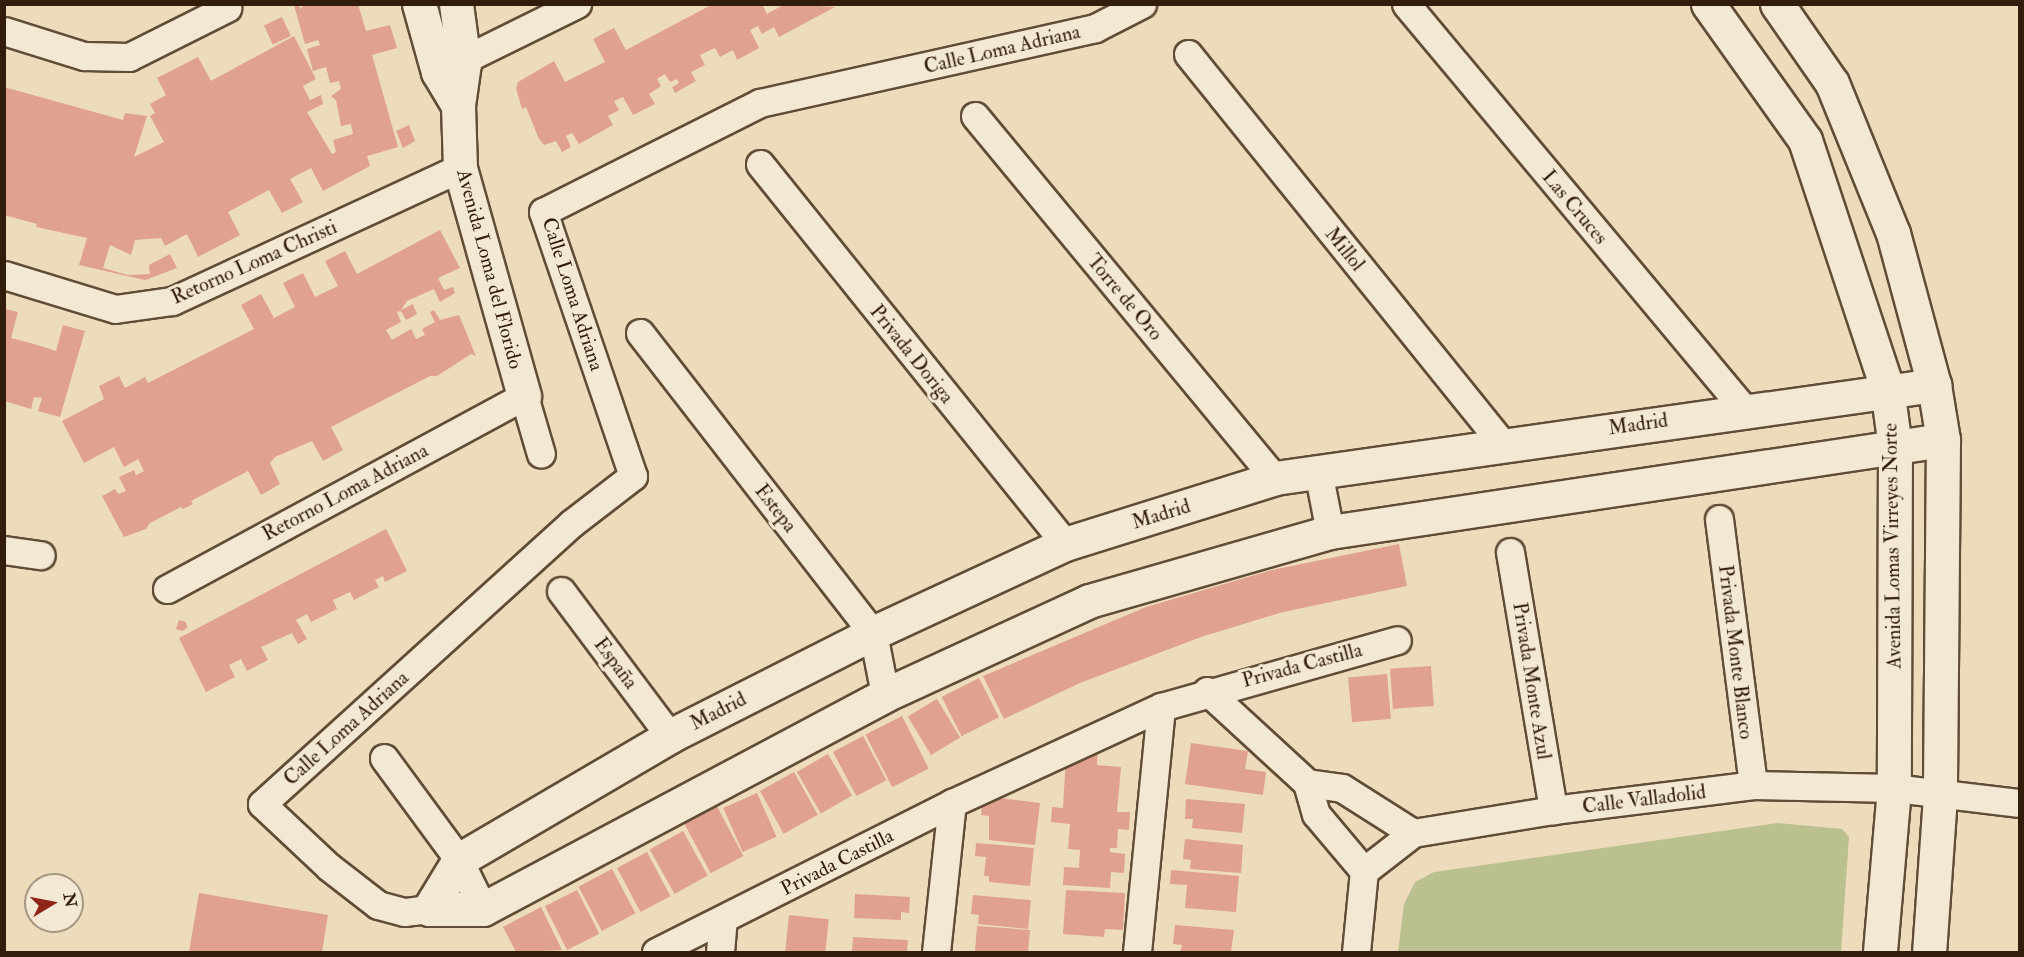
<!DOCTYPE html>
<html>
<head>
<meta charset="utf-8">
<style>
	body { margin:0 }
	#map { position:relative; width:2024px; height:957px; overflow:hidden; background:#eddcbb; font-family:"IM FELL Double Pica",serif }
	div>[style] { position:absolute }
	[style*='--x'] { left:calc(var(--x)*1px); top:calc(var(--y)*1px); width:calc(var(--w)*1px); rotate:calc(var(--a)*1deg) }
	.green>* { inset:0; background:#bac08e }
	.building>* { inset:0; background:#e0a18f; transform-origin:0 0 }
	.roads { filter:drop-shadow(2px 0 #614c37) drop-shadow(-2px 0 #614c37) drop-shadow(0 2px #614c37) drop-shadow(0 -2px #614c37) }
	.minor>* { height:27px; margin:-13.5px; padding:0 13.5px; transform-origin:13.5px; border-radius:13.5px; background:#f3e8d3 }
	.tertiary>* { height:33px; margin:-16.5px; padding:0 16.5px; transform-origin:16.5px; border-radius:16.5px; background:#f3e8d3 }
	span { translate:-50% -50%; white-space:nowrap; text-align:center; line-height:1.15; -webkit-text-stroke:6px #f3e8d3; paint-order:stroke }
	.street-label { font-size:20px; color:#321c0b }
	.frame { position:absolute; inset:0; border:6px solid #321c0b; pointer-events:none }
	.north { position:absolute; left:24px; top:873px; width:60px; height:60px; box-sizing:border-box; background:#f3e8d3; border:2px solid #a69683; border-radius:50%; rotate:80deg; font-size:16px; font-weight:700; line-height:24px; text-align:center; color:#321c0b }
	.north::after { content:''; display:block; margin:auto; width:21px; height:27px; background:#8f2418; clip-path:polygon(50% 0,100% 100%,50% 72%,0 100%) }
</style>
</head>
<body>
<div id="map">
	<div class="green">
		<div style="clip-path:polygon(1778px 823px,1842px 829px,1849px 837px,1841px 952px,1398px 952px,1404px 904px,1415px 882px,1434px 872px)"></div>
	</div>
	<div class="building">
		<div style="clip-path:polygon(299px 4px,300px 9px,306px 4px,358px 4px,366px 31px,390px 25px,397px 48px,372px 55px,398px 147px,367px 156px,370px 166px,323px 191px,311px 168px,290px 179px,303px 202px,282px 213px,269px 190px,228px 212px,240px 235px,198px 257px,187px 234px,165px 246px,161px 238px,135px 240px,131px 255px,110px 245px,103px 268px,128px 275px,150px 274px,149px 265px,170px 254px,177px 268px,145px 280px,79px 265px,87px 238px,36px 227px,37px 224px,4px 215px,4px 87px,123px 120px,125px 113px,147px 116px,134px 157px,164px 142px,150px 116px,155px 113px,150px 104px,166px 95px,157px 78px,198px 57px,211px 81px,294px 36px,316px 79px,303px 86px,310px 100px,321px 95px,323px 104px,307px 112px,332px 154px,336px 152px,333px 140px,353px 134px,351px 124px,341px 126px,336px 100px,331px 96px,341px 89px,339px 81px,330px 83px,326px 67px,313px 71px,307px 49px,320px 45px,318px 40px,305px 44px,294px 5px)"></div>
		<div style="clip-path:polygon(713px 4px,762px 4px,767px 14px,785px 4px,835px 7px,779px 37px,774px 27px,762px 34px,758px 26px,750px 30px,759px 48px,737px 60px,733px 50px,720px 57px,715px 48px,700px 55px,705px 65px,691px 72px,696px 81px,675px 93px,672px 87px,679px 83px,677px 79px,670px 82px,665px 74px,657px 79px,661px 86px,649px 94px,655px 104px,633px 115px,623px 97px,614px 101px,619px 110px,608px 116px,613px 125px,579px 144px,572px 133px,566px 136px,571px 147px,562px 152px,556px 141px,544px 145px,539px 139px,526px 107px,522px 109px,516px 88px,518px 82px,554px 61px,565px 82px,605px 62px,593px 39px,614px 28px,626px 50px)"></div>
		<div style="left:282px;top:17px;width:21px;height:20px;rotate:65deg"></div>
		<div style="clip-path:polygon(409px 125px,415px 141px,403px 148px,396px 131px)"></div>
		<div style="clip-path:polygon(440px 230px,460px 268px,438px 278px,444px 290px,453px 287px,455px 293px,440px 302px,434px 289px,407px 301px,401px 310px,413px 304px,417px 314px,406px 320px,401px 311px,397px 312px,401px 322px,386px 330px,392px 340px,411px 329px,416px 339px,425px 335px,422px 329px,435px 322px,430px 312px,434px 310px,440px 320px,459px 315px,476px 356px,471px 354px,437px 376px,430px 376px,331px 427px,343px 450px,323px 461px,312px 441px,275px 457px,270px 463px,280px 484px,261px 495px,248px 471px,191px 501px,193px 504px,183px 509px,181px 507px,150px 523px,146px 529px,124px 537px,102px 496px,115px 489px,118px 494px,126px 491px,119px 477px,134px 470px,136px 475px,144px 471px,138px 459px,124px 467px,114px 447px,84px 463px,62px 421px,104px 399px,99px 386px,119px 376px,125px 388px,145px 377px,148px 383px,254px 329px,241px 305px,261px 294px,274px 318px,295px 307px,283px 283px,303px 273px,315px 297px,338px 286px,325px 261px,345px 251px,357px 274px)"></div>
		<div style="clip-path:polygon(4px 309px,18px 312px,11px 338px,34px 344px,56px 351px,63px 325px,85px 331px,60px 417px,38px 411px,42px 398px,34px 397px,31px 409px,4px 401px)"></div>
		<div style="clip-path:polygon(386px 529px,407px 571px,385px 582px,383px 576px,375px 580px,379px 587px,354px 600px,350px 592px,333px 600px,337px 609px,311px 622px,307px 614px,296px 620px,307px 639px,298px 644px,292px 633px,261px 647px,268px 660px,247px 671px,241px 659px,229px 665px,235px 677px,206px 692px,179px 638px)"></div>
		<div style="clip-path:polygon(1399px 544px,1407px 586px,1283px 612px,1201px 637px,1080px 683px,1004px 719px,983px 676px,1146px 607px,1272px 570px)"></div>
		<div style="clip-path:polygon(179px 620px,186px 622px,187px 628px,182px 631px,176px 629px)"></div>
		<div style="left:1431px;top:666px;width:40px;height:41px;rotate:86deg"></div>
		<div style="left:1387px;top:674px;width:45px;height:39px;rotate:85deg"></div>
		<div style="left:979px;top:678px;width:44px;height:42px;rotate:63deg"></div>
		<div style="left:937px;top:699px;width:45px;height:34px;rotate:59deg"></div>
		<div style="left:902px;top:716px;width:59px;height:41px;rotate:63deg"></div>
		<div style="left:863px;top:736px;width:50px;height:34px;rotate:62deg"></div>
		<div style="clip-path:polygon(1098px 742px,1097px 765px,1121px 767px,1117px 812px,1130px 812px,1129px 830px,1118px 829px,1117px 848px,1110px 848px,1110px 852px,1125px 854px,1124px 873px,1111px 872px,1110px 888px,1063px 885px,1064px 867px,1079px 868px,1080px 850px,1068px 849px,1070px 824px,1051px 822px,1052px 807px,1063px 808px,1066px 755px)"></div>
		<div style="clip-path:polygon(1191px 743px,1248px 751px,1245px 769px,1266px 772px,1263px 795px,1185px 784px)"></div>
		<div style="left:828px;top:754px;width:48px;height:36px;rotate:60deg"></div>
		<div style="left:794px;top:772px;width:49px;height:39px;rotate:61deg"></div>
		<div style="left:757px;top:793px;width:48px;height:37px;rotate:66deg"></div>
		<div style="left:711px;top:795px;width:69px;height:37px;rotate:62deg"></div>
		<div style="clip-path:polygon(983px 796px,1040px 803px,1035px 845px,989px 840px,989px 816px,981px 815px)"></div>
		<div style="clip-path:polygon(1186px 799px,1245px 804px,1242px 833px,1192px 828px,1193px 819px,1185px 819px)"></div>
		<div style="left:683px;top:831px;width:51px;height:38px;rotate:61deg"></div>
		<div style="clip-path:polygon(1185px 839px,1243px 845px,1241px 873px,1190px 869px,1191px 860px,1183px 859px)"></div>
		<div style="clip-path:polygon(976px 843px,1034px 848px,1030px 886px,989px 882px,989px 876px,984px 876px,986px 857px,975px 856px)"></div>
		<div style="left:647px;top:852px;width:50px;height:34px;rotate:62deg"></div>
		<div style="left:612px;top:869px;width:50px;height:38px;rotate:62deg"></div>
		<div style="clip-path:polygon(1171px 870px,1239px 876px,1236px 912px,1185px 908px,1187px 885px,1170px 884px)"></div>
		<div style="left:577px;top:890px;width:49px;height:36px;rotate:63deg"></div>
		<div style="clip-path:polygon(1066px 890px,1125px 893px,1123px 930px,1105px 929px,1104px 937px,1063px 934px)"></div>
		<div style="clip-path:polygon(199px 893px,328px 915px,322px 952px,189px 952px)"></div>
		<div style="clip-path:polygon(855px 894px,910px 897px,909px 913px,901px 912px,901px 920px,854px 918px)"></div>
		<div style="clip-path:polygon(973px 895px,1031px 900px,1028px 929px,978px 924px,979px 915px,971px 914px)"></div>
		<div style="clip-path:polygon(541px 907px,562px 950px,516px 952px,503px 927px)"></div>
		<div style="left:789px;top:915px;width:40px;height:36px;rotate:6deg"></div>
		<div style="clip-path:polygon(1175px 925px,1234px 930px,1231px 952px,1180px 952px,1182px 945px,1173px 944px)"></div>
		<div style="clip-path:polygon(977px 926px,1030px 930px,1028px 952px,975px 952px)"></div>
		<div style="clip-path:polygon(853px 937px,908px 940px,907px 952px,852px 952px)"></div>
	</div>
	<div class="roads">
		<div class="minor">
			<div style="--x:1406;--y:4;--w:528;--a:50.15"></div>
			<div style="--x:4;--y:31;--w:84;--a:17.4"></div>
			<div style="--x:84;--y:56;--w:45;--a:1.3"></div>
			<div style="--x:129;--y:57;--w:110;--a:-26.6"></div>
			<div style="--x:1188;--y:54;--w:500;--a:51.1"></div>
			<div style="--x:447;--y:68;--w:145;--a:-26.2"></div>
			<div style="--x:975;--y:116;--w:470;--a:50.4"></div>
			<div style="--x:760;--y:164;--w:487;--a:51.2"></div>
			<div style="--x:4;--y:275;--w:116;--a:17"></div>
			<div style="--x:115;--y:309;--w:58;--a:-8"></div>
			<div style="--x:172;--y:301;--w:317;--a:-24.8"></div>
			<div style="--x:640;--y:333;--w:380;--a:52.2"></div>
			<div style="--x:873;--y:633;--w:63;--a:79"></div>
			<div style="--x:1318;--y:471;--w:62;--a:78.9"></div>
			<div style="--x:1719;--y:519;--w:268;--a:82.7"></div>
			<div style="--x:4;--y:550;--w:37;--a:8"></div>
			<div style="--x:1510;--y:552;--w:262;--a:80.5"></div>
			<div style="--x:167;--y:589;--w:406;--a:-28.4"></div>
			<div style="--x:524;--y:396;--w:60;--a:73.7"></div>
			<div style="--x:561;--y:591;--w:181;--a:53.1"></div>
			<div style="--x:1207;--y:691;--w:136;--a:42.6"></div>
			<div style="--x:1307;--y:783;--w:32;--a:74"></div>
			<div style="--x:1316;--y:814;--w:75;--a:49.9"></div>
			<div style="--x:384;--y:758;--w:127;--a:53.7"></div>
			<div style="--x:459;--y:860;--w:55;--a:63.9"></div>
			<div style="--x:1307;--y:783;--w:35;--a:8"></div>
			<div style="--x:1342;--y:788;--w:84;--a:32.4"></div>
			<div style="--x:429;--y:909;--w:25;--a:173"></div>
			<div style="--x:404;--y:912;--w:27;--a:-165"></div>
			<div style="--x:378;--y:905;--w:62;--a:-142.2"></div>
			<div style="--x:329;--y:867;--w:92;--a:-136.8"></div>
			<div style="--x:262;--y:804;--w:418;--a:-42.2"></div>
			<div style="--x:572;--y:523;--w:77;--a:-37.6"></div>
			<div style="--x:633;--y:476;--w:279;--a:-108.8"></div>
			<div style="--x:543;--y:212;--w:243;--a:-26.7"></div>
			<div style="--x:760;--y:103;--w:343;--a:-12.6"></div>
			<div style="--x:1095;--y:28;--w:53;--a:-27.1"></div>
			<div style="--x:656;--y:952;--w:331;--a:-26.7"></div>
			<div style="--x:952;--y:803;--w:230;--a:-24.7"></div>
			<div style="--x:1161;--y:707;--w:245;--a:-15.8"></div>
			<div style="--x:720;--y:952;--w:32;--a:-85"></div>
			<div style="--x:936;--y:952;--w:150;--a:-83.9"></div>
			<div style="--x:1137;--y:952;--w:246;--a:-84.4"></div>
			<div style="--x:1356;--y:952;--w:81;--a:-84.4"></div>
			<div style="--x:1364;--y:871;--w:62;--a:-37.8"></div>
			<div style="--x:1413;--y:833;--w:142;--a:-9.3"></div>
			<div style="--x:1553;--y:810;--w:202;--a:-7.1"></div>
			<div style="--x:1753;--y:785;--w:141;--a:1.2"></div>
			<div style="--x:1894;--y:788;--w:127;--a:6.8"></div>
		</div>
		<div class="tertiary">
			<div style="--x:419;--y:4;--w:71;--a:74.4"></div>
			<div style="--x:438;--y:72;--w:39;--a:59"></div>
			<div style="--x:456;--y:4;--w:60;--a:82.3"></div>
			<div style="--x:464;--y:63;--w:42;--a:98.1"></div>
			<div style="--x:458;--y:105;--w:63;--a:88.2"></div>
			<div style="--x:460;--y:168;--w:237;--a:74.3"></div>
			<div style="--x:1708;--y:4;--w:167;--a:54.5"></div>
			<div style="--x:1805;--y:140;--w:261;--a:71.7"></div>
			<div style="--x:1887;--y:388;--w:60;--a:82.3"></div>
			<div style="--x:1895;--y:447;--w:341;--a:90.2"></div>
			<div style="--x:1894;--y:788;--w:165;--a:94.9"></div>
			<div style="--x:1777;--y:4;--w:96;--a:55.2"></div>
			<div style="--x:1832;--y:83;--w:162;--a:67.9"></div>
			<div style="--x:1893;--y:233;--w:157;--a:74.9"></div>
			<div style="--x:1934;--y:385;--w:56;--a:80.7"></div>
			<div style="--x:1943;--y:440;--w:356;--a:90.5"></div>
			<div style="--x:1940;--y:796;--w:156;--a:94"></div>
			<div style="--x:429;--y:909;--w:57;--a:-58.5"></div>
			<div style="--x:459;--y:860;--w:245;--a:-30.4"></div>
			<div style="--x:670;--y:736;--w:228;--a:-26.9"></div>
			<div style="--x:873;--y:633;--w:212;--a:-24.9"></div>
			<div style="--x:1065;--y:544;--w:220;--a:-17.4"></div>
			<div style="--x:1275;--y:478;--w:666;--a:-8.03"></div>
			<div style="--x:429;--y:909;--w:54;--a:0"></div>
			<div style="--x:483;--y:909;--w:455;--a:-28"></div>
			<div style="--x:885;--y:695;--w:225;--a:-24.7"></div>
			<div style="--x:1089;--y:601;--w:251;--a:-16"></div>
			<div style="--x:1330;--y:532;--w:620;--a:-8.54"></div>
		</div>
	</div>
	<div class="street-label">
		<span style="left:1002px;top:49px;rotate:-13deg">Calle Loma Adriana</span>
		<span style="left:1575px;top:207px;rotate:50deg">Las Cruces</span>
		<span style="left:1345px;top:249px;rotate:51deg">Millol</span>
		<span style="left:254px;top:262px;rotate:-24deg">Retorno Loma Christi</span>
		<span style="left:490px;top:269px;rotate:75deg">Avenida Loma del Florido</span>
		<span style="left:573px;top:294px;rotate:72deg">Calle Loma Adriana</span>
		<span style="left:1125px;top:297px;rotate:50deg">Torre de Oro</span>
		<span style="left:912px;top:354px;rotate:51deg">Privada Doriga</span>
		<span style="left:1638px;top:424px;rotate:-8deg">Madrid</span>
		<span style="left:345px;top:492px;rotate:-28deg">Retorno Loma Adriana</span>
		<span style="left:776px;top:508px;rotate:52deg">Estepa</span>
		<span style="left:1161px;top:514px;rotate:-17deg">Madrid</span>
		<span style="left:1892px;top:546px;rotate:-91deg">Avenida Lomas Virreyes Norte</span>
		<span style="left:1736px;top:652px;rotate:83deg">Privada Monte Blanco</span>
		<span style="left:616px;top:663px;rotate:53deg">España</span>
		<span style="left:1302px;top:665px;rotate:-15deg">Privada Castilla</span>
		<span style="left:1532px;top:681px;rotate:81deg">Privada Monte Azul</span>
		<span style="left:718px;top:711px;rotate:-27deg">Madrid</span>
		<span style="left:346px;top:728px;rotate:-42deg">Calle Loma Adriana</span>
		<span style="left:1644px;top:799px;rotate:-7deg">Calle Valladolid</span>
		<span style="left:837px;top:862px;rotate:-27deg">Privada Castilla</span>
	</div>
	<div class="frame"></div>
	<div class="north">N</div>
</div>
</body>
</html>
